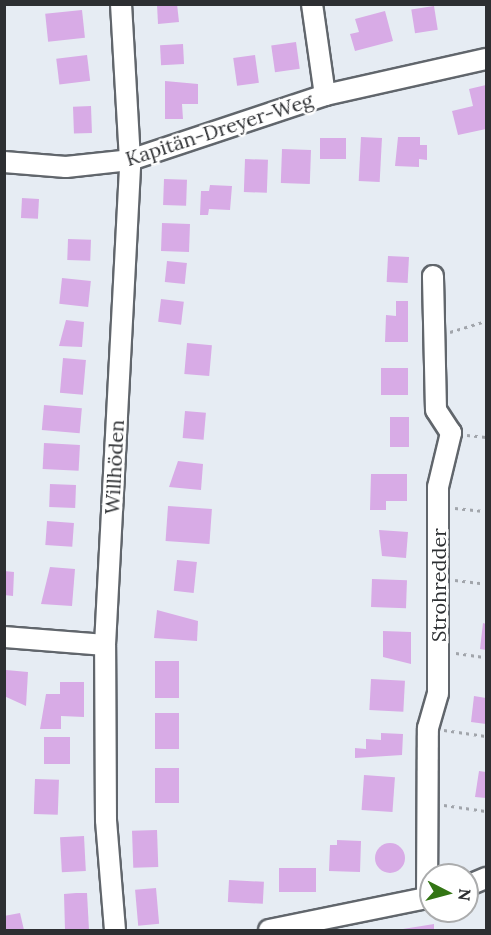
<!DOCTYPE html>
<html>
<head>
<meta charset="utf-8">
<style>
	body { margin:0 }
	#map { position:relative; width:491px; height:935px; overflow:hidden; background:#e6ecf3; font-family:Lora,serif }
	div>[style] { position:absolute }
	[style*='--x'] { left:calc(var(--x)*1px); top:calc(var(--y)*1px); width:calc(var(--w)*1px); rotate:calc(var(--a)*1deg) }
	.building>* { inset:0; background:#d8abe6; transform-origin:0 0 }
	.round { border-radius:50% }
	.path>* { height:3px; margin-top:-1.5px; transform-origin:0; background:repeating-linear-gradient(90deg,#a1a5ab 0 3px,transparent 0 7.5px) }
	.roads { filter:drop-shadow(2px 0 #61666c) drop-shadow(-2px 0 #61666c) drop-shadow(0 2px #61666c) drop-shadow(0 -2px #61666c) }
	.minor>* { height:20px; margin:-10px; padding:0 10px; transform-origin:10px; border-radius:10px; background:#fff }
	span { translate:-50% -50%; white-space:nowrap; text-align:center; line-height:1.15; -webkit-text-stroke:5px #fff; paint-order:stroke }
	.street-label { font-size:20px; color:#2d2f32 }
	.frame { position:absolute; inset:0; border:6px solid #2d2f32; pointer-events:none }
	.north { position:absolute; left:419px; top:863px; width:60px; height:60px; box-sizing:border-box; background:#fff; border:2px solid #abacad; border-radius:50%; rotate:96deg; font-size:16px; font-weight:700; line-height:24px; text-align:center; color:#2d2f32 }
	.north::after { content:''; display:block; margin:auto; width:21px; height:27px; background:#337514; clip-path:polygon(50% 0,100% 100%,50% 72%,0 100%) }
</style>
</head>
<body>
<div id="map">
	<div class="building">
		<div style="clip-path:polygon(157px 4px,177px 4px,179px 22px,158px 24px)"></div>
		<div style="left:434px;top:6px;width:24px;height:23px;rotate:81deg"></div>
		<div style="left:82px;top:10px;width:28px;height:37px;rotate:84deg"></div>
		<div style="clip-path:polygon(385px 11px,393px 41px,355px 51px,350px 34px,359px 32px,355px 19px)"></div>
		<div style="left:296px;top:42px;width:27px;height:25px;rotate:82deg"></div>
		<div style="left:183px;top:44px;width:20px;height:23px;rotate:87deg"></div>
		<div style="left:87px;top:55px;width:26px;height:31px;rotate:83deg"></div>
		<div style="left:255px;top:55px;width:28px;height:22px;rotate:82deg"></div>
		<div style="clip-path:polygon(165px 81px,198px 84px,198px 104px,182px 104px,183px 119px,165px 119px)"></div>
		<div style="clip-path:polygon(486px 85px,486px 129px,458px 135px,452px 111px,473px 106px,469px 89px)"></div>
		<div style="left:91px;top:106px;width:27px;height:18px;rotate:88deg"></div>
		<div style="left:361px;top:137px;width:21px;height:44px;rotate:3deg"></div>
		<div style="clip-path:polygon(398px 137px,420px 137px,420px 145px,427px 145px,427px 160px,419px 159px,419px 167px,395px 166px)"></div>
		<div style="left:320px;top:138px;width:26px;height:21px"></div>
		<div style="left:282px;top:149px;width:29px;height:34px;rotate:2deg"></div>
		<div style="left:245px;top:159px;width:23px;height:33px;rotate:2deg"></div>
		<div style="left:164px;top:179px;width:23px;height:26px;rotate:2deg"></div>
		<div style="clip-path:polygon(210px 185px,232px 186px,230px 210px,209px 209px,208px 215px,200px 215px,201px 191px,209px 191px)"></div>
		<div style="left:22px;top:198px;width:17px;height:20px;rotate:3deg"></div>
		<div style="left:162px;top:223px;width:28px;height:28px;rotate:2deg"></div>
		<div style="left:68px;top:239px;width:23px;height:21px;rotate:2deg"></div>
		<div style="left:388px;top:256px;width:21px;height:26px;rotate:3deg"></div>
		<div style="left:167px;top:261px;width:20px;height:21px;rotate:6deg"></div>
		<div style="left:62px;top:278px;width:29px;height:26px;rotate:6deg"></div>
		<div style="left:161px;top:299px;width:23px;height:23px;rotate:7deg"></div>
		<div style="clip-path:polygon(396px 301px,408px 301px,408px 342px,385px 342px,386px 315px,396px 316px)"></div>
		<div style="clip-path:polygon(66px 320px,84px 322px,82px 347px,59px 346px)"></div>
		<div style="left:187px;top:343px;width:25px;height:31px;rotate:5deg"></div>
		<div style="left:63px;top:358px;width:23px;height:35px;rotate:5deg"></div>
		<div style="left:381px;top:368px;width:27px;height:27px"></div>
		<div style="left:44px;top:405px;width:38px;height:25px;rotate:5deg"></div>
		<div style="left:185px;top:411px;width:21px;height:27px;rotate:5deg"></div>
		<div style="left:390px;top:417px;width:19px;height:30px"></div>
		<div style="left:44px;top:443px;width:36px;height:26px;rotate:3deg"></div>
		<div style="clip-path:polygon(178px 461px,203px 464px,201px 490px,169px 487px)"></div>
		<div style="clip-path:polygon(371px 474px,407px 474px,407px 501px,386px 501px,386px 510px,370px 510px)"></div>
		<div style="left:50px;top:484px;width:26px;height:23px;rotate:2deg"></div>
		<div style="left:168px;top:506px;width:44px;height:35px;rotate:4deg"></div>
		<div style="left:47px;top:521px;width:27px;height:24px;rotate:4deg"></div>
		<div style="clip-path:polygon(379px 530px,408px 532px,406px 558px,382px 556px)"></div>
		<div style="left:177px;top:560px;width:20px;height:31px;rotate:6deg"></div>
		<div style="clip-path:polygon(50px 567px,75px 569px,72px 606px,41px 604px)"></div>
		<div style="clip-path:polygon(4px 571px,14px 572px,13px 596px,4px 595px)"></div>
		<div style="left:372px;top:579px;width:35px;height:28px;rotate:2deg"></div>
		<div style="clip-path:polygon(157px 610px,198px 621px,197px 641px,154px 638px)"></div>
		<div style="clip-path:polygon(483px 623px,486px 624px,486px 650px,480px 649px)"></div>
		<div style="clip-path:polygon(383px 631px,411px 632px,411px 664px,383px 657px)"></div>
		<div style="left:179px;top:661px;width:37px;height:24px;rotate:90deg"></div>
		<div style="clip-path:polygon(6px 670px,28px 672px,26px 706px,4px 696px)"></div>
		<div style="left:371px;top:679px;width:34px;height:31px;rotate:3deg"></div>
		<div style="clip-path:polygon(60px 682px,84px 682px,84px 717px,61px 716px,61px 729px,40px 729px,46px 694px,60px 694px)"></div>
		<div style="clip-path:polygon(474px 696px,486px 698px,486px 724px,471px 722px)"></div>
		<div style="left:179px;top:713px;width:36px;height:24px;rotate:90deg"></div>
		<div style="clip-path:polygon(381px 733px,403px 734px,402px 755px,355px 758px,355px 748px,366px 749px,366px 739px,381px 740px)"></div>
		<div style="left:44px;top:737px;width:26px;height:27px"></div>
		<div style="left:155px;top:768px;width:24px;height:35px"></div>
		<div style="clip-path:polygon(479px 771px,486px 772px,486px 798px,475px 797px)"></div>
		<div style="left:364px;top:775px;width:31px;height:35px;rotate:4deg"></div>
		<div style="left:35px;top:779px;width:24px;height:35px;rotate:2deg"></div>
		<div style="left:157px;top:830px;width:37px;height:25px;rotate:88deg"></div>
		<div style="left:84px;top:836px;width:35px;height:24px;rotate:87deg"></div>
		<div style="clip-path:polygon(337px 840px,361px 841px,360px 872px,329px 871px,330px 845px,337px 845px)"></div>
		<div class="round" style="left:375px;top:843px;width:30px;height:30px"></div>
		<div style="left:279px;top:868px;width:37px;height:24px"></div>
		<div style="left:229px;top:880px;width:35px;height:22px;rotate:3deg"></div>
		<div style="left:156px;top:888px;width:36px;height:21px;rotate:85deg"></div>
		<div style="clip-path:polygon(76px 893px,87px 893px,89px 930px,65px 930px,64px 894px)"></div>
		<div style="clip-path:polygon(20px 913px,24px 930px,4px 930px,4px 916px)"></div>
		<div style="clip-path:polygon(434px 924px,434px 930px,403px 930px,403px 929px)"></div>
	</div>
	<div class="path">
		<div style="--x:450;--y:332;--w:38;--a:-17"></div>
		<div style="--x:467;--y:435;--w:19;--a:6"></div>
		<div style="--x:455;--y:508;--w:31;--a:6"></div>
		<div style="--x:455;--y:580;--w:31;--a:7"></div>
		<div style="--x:456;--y:653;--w:30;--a:8"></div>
		<div style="--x:444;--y:730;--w:42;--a:8.1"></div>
		<div style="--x:444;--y:805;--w:42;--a:8.1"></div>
	</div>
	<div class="roads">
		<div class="minor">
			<div style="--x:312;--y:4;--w:92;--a:81.9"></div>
			<div style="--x:4;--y:162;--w:62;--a:4.6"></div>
			<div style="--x:66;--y:167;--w:64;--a:-6.2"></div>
			<div style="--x:130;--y:160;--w:206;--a:-18.4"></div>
			<div style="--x:325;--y:95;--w:165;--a:-12.6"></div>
			<div style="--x:4;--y:637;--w:101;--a:4.5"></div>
			<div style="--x:467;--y:886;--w:21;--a:-23"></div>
			<div style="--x:427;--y:898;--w:170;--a:-89.7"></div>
			<div style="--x:428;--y:728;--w:36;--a:-74"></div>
			<div style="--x:438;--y:693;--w:206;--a:-90"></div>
			<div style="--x:438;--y:487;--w:56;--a:-76.5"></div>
			<div style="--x:451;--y:433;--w:27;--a:-123"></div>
			<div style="--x:436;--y:410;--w:134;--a:-91.3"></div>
			<div style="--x:115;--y:930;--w:110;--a:-94.7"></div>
			<div style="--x:106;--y:820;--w:175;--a:-90.3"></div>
			<div style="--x:105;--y:645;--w:486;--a:-87"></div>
			<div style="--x:130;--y:160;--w:156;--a:-93.3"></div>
			<div style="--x:269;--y:930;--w:165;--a:-11.5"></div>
		</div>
	</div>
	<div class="street-label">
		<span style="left:219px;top:129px;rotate:-18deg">Kapitän-Dreyer-Weg</span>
		<span style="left:114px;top:467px;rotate:-87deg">Willhöden</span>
		<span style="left:438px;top:585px;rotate:-90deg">Strohredder</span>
	</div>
	<div class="frame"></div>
	<div class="north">N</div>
</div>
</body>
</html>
